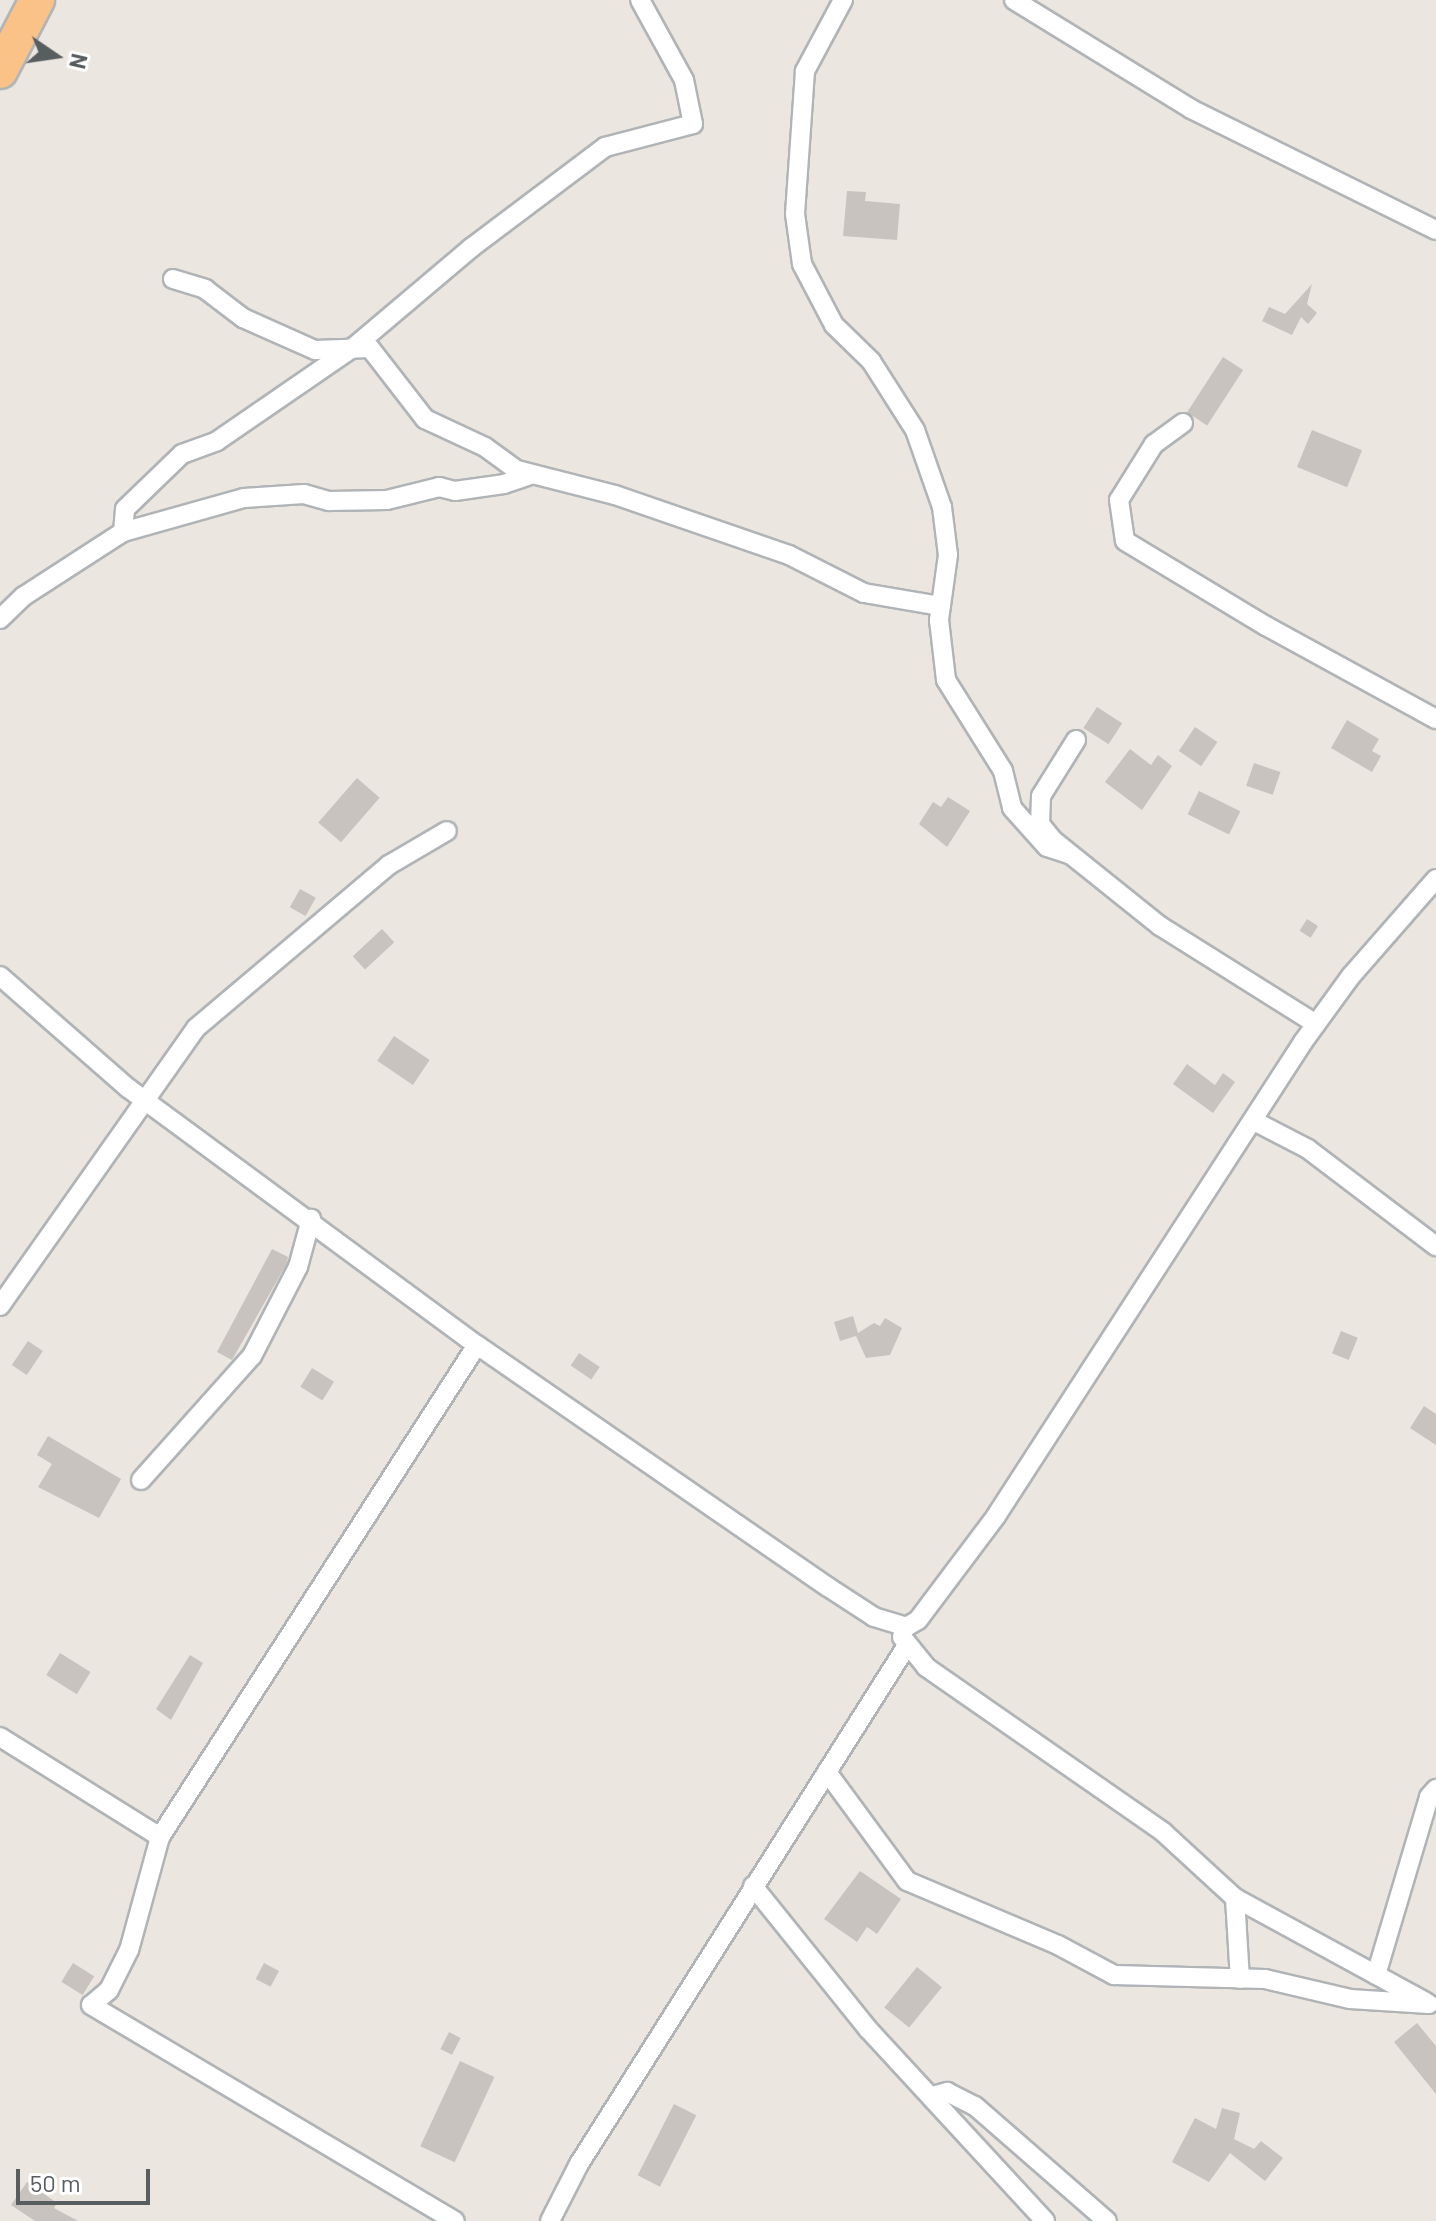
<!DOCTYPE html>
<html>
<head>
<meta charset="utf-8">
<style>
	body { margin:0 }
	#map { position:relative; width:1436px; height:2221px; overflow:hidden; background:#ebe6df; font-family:Barlow,sans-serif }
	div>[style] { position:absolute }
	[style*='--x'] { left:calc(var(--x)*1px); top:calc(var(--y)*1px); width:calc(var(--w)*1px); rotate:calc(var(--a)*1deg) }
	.building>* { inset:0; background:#c8c3bf; transform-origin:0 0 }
	.roads { filter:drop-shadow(2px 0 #b0b4b7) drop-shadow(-2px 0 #b0b4b7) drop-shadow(0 2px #b0b4b7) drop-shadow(0 -2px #b0b4b7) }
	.street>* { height:18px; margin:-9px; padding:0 9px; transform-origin:9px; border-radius:9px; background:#fff }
	.highway>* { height:34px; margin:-17px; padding:0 17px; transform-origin:17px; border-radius:17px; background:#fac287 }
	span { translate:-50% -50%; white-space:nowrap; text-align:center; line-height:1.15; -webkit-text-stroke:8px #fff; paint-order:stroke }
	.north { position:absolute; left:16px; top:16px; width:80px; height:80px; -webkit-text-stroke:6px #fff; paint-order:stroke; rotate:103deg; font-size:22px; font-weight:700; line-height:32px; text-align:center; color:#585e60 }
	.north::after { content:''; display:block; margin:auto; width:28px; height:36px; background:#585e60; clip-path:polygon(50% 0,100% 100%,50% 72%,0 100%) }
	.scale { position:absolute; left:16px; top:2169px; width:134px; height:36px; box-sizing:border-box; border:4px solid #585e60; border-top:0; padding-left:10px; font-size:24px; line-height:28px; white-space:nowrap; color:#585e60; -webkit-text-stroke:6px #fff; paint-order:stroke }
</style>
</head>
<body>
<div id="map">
	<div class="building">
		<div style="clip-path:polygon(847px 191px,866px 192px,865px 201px,900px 204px,897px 240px,843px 236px)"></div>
		<div style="clip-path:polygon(1312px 284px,1307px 304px,1317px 313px,1308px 324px,1301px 317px,1292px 335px,1262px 321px,1269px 307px,1285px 314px)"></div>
		<div style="left:1223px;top:357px;width:24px;height:66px;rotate:33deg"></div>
		<div style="left:1312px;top:430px;width:54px;height:40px;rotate:22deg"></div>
		<div style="left:1097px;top:707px;width:30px;height:25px;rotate:33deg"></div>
		<div style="clip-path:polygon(1347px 720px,1379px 739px,1372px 751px,1381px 756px,1372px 772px,1331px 748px)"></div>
		<div style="left:1195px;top:727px;width:27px;height:29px;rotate:34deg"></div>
		<div style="clip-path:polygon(1130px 749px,1151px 765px,1158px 755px,1172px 766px,1142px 810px,1105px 782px)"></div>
		<div style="left:1254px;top:763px;width:28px;height:24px;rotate:19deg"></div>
		<div style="left:357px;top:778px;width:30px;height:59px;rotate:41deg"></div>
		<div style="left:1199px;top:791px;width:46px;height:26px;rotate:26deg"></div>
		<div style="clip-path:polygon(948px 797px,970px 811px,947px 847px,919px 824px,933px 802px,941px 807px)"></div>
		<div style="left:300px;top:889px;width:18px;height:21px;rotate:29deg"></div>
		<div style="left:1307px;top:919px;width:13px;height:14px;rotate:32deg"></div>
		<div style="left:382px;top:929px;width:18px;height:40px;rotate:47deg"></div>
		<div style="left:394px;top:1036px;width:43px;height:30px;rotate:34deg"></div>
		<div style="clip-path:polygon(1187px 1064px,1215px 1085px,1223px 1073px,1235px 1082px,1213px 1113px,1173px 1084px)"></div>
		<div style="clip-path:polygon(272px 1249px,288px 1257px,287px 1263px,232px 1360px,217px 1352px)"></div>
		<div style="clip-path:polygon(853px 1316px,858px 1333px,874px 1323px,880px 1326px,885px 1318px,902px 1328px,890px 1355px,866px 1358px,856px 1336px,840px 1341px,834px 1322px)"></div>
		<div style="left:1341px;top:1331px;width:18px;height:24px;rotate:22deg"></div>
		<div style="left:28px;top:1341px;width:18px;height:29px;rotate:34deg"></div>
		<div style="left:579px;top:1353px;width:25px;height:15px;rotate:34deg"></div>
		<div style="left:312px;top:1368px;width:26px;height:22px;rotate:32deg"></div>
		<div style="clip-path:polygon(1424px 1406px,1436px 1414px,1436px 1445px,1410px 1428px)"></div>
		<div style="clip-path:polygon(48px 1436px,121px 1479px,99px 1518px,38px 1487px,52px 1464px,37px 1455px)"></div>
		<div style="left:60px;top:1653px;width:36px;height:26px;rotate:32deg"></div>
		<div style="clip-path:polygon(190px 1655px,203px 1663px,171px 1720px,156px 1709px)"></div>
		<div style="clip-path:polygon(860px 1871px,901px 1899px,877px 1934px,867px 1927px,857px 1942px,824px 1919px)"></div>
		<div style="left:73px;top:1963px;width:25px;height:22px;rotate:32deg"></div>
		<div style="left:264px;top:1963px;width:17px;height:18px;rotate:28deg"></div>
		<div style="left:917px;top:1967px;width:32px;height:52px;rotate:39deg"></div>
		<div style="clip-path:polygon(1417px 2023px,1436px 2046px,1436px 2094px,1394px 2042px)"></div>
		<div style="left:449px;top:2032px;width:13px;height:19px;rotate:27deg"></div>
		<div style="left:460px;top:2061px;width:38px;height:94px;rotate:25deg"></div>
		<div style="left:674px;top:2104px;width:25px;height:80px;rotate:27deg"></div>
		<div style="clip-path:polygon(1222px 2108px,1240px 2113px,1234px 2139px,1254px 2149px,1261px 2141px,1283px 2158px,1265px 2181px,1230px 2153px,1209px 2182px,1172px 2162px,1195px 2118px,1216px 2129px)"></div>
		<div style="clip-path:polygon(27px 2182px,57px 2203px,54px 2208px,78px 2221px,35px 2221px,11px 2205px)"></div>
	</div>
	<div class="roads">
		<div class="street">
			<div style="--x:843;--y:0;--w:81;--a:118.2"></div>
			<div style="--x:805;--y:71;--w:143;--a:94"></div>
			<div style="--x:795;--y:214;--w:50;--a:82"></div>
			<div style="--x:802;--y:264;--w:69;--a:62.3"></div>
			<div style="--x:834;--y:325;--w:52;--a:44.2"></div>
			<div style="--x:871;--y:361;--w:82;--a:57.5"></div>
			<div style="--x:915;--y:430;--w:82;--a:70.7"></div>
			<div style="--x:942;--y:507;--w:48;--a:82.9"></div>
			<div style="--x:948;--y:555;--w:66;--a:97.9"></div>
			<div style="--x:939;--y:620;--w:60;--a:83.3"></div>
			<div style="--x:946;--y:680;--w:107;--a:57.9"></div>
			<div style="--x:1003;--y:771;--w:38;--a:76"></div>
			<div style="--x:1012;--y:808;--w:52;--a:48.1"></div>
			<div style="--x:1047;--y:847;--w:25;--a:18"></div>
			<div style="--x:1014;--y:0;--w:208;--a:31.6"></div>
			<div style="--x:1191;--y:109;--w:273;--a:26.3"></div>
			<div style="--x:173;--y:279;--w:34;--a:17"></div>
			<div style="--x:205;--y:289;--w:48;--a:37.3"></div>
			<div style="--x:243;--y:318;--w:79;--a:24"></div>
			<div style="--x:315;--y:350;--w:55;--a:-2.1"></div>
			<div style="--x:370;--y:348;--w:90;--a:52.2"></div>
			<div style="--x:425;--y:419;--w:66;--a:25"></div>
			<div style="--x:485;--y:447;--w:39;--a:36"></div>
			<div style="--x:517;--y:470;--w:101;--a:14.3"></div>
			<div style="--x:615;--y:495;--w:184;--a:19"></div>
			<div style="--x:789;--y:555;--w:84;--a:26.9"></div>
			<div style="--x:864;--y:593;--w:78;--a:9.6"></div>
			<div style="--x:1183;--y:423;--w:36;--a:144"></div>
			<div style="--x:1154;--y:444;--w:66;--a:122"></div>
			<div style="--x:1119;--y:500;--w:41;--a:81.7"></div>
			<div style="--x:1125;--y:541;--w:165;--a:31.1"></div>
			<div style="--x:1266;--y:626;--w:194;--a:28.7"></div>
			<div style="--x:123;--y:532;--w:126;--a:-15.7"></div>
			<div style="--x:244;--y:498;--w:60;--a:-3.8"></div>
			<div style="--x:304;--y:494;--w:26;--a:16"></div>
			<div style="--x:329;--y:501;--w:58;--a:-1"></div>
			<div style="--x:387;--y:500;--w:54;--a:-14"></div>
			<div style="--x:439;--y:487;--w:16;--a:14"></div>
			<div style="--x:455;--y:491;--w:49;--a:-8.1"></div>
			<div style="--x:504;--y:484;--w:28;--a:-19"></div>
			<div style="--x:0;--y:619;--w:33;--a:-44"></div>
			<div style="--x:24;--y:596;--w:118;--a:-32.9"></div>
			<div style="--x:123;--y:532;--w:23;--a:-85"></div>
			<div style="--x:125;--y:509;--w:79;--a:-44"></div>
			<div style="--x:182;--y:454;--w:37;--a:-20"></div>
			<div style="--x:217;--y:441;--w:168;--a:-34.5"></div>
			<div style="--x:355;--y:346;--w:152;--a:-40.2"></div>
			<div style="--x:471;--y:248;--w:168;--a:-37"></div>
			<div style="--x:605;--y:147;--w:91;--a:-14.6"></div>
			<div style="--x:693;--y:124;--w:45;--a:-101.6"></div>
			<div style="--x:684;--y:80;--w:91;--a:-118.8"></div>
			<div style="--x:1076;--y:740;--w:66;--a:122"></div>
			<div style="--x:1041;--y:796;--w:28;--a:92"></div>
			<div style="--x:1040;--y:824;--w:22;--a:51"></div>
			<div style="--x:1054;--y:841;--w:136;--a:38.7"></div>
			<div style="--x:1160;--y:926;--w:184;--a:32.1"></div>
			<div style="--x:0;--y:976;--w:170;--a:41.2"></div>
			<div style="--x:128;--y:1088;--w:433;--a:36.4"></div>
			<div style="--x:477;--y:1345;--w:426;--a:34.6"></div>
			<div style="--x:828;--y:1587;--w:55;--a:33.1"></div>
			<div style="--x:874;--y:1617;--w:34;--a:17"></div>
			<div style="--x:906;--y:1627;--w:14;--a:-30"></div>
			<div style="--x:918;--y:1620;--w:130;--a:-53.1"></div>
			<div style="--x:996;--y:1516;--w:565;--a:-57.07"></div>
			<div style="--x:1303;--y:1042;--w:82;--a:-54"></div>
			<div style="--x:1351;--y:976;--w:129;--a:-48.8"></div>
			<div style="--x:1254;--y:1121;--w:61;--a:27.4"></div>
			<div style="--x:1308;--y:1149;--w:161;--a:37.2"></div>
			<div style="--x:0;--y:1306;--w:340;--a:-54.8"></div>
			<div style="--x:196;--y:1028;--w:253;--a:-40.2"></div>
			<div style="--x:389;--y:865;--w:67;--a:-30.4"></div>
			<div style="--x:141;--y:1480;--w:166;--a:-48.2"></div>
			<div style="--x:252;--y:1356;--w:100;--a:-62.7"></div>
			<div style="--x:298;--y:1267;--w:50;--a:-74.8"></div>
			<div style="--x:902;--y:1637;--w:38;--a:51"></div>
			<div style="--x:926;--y:1667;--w:289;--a:34.8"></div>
			<div style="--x:1163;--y:1832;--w:98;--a:42.5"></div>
			<div style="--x:1235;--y:1898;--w:217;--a:28.6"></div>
			<div style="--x:0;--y:1737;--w:189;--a:32"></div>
			<div style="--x:160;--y:1837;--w:585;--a:-57.21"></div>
			<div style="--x:827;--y:1772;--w:135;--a:53.7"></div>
			<div style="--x:907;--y:1881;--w:164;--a:23"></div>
			<div style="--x:1058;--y:1945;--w:64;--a:28.2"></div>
			<div style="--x:1114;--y:1975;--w:151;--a:1.5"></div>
			<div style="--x:1265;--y:1979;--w:87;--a:13.2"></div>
			<div style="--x:1350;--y:1999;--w:79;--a:3.6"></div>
			<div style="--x:160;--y:1837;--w:117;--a:105.3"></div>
			<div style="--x:129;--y:1950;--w:45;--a:116.6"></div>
			<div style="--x:109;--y:1990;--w:23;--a:140"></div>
			<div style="--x:91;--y:2005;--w:423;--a:30.7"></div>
			<div style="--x:753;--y:1886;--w:184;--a:51.2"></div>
			<div style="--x:868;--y:2029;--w:261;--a:47.3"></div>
			<div style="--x:1235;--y:1898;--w:81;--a:86.5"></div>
			<div style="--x:1376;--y:1975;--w:186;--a:-73.4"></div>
			<div style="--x:1429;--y:1797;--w:11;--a:-49"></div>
			<div style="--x:933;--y:2096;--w:15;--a:-16"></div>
			<div style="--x:947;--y:2092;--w:31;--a:27"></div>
			<div style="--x:975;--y:2106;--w:175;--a:41.1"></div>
			<div style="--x:550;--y:2221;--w:64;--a:-63"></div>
			<div style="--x:579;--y:2164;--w:615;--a:-57.68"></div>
		</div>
		<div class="highway">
			<div style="--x:0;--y:71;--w:80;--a:-62.5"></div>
		</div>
	</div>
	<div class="north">N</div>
	<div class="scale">50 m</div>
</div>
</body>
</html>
